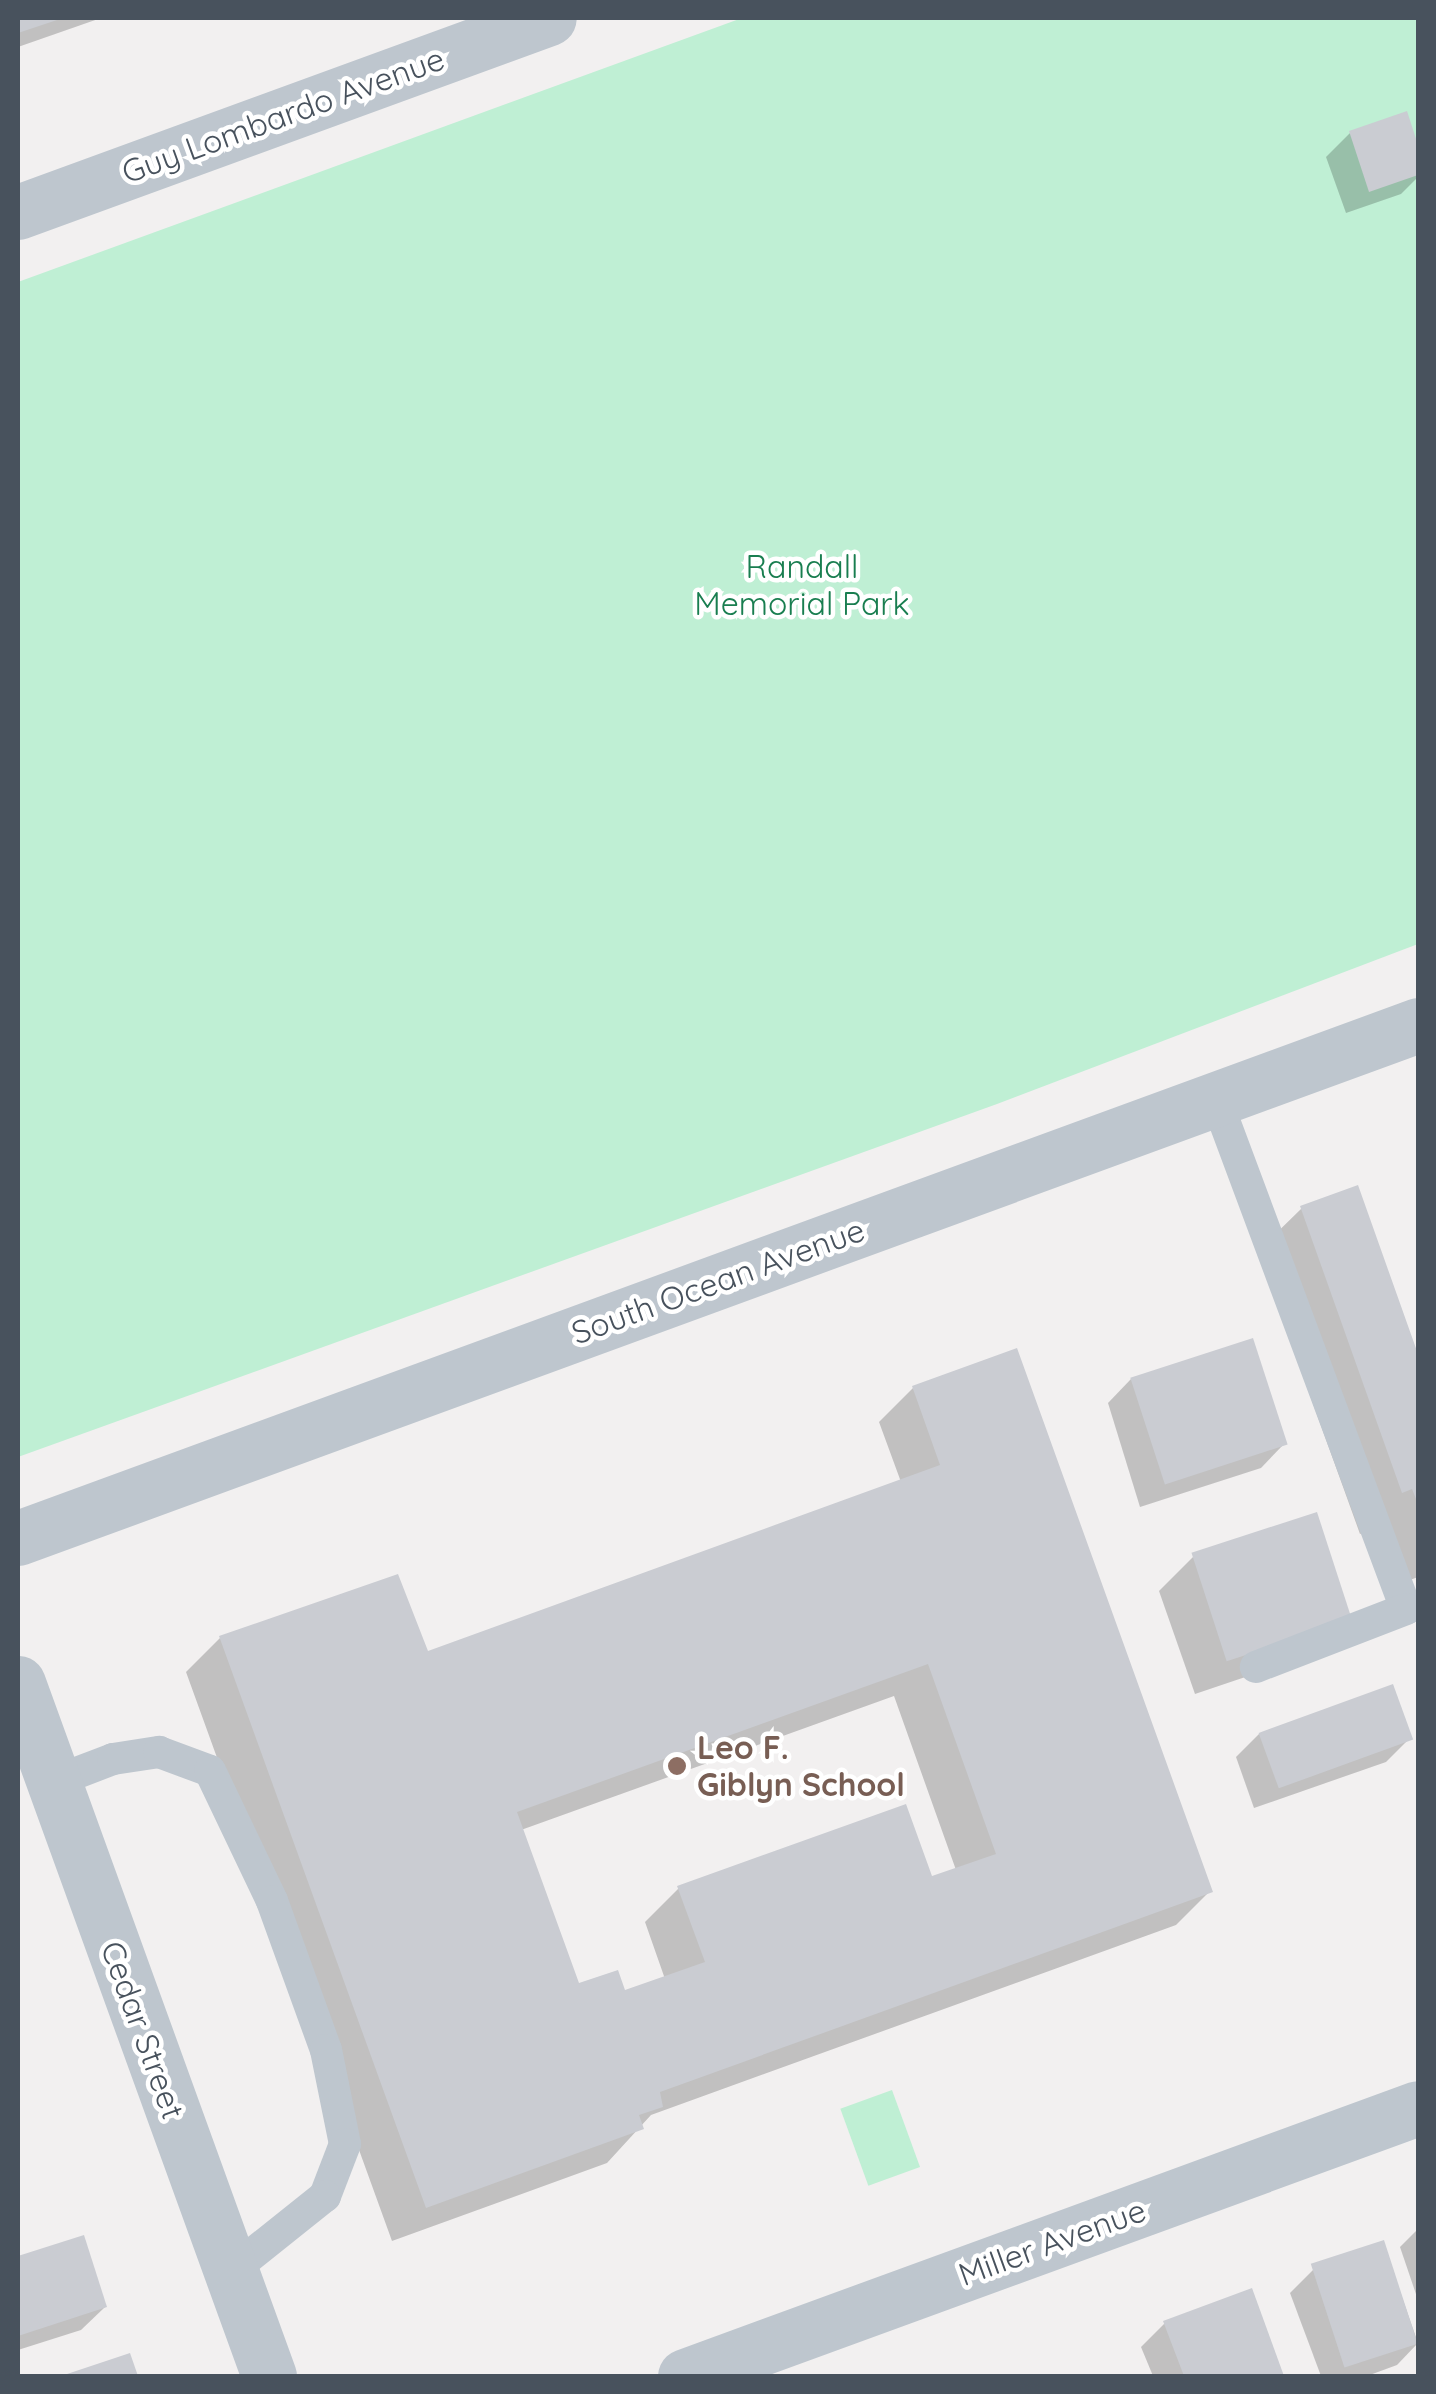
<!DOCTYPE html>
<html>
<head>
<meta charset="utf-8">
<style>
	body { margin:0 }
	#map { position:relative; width:1436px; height:2394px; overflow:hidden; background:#f2f0f0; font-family:Quicksand,sans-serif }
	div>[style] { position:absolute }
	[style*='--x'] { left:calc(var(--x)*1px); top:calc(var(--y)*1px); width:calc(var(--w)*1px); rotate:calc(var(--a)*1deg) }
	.green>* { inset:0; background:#bfefd4; transform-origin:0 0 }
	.shadow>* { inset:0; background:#0003 }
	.building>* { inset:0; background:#caccd2; transform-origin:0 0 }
	.service>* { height:32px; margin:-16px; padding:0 16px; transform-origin:16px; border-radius:16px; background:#bec6ce }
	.minor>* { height:55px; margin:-27.5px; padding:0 27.5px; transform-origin:27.5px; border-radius:27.5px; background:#bec6ce }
	.tertiary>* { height:55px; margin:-27.5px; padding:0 27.5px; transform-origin:27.5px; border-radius:27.5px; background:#bec6ce }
	.dots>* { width:28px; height:28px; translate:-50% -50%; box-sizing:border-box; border:5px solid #fff; border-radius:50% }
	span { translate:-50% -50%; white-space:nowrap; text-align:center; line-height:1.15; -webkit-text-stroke:9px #fff; paint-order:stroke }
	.street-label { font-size:32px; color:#48525d }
	.park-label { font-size:32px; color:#197e50 }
	.education-label { font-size:32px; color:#785e54; font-weight:700 }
	.left { translate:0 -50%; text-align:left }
	.frame { position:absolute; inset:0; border:20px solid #48525d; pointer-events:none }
</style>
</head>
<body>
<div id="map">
	<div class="green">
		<div style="clip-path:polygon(742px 18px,1418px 18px,1418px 944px,997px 1104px,18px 1457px,18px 282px)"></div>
		<div style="left:892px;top:2090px;width:82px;height:55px;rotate:70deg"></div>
	</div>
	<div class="shadow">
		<div style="clip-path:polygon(18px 18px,101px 18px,18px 47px)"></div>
		<div style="clip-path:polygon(1405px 114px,1418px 177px,1401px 194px,1346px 213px,1326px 157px,1350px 133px)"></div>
		<div style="clip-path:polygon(1356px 1188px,1418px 1361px,1418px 1577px,1391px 1587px,1370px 1530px,1360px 1534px,1258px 1251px,1301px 1209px)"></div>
		<div style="clip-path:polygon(1131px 1379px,1284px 1444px,1261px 1468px,1140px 1507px,1108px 1403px)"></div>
		<div style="clip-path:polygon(evenodd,913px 1388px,1210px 1891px,1176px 1925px,651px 2115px,607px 2163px,392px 2241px,186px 1672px,220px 1638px,427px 1655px,901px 1482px,879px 1422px,913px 1388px,894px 1696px,956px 1870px,931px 1879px,679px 1888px,645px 1922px,665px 1979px,624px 1994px,577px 1986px,521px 1830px,894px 1696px)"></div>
		<div style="clip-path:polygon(1193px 1557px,1316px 1653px,1195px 1694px,1159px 1591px)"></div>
		<div style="clip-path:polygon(1259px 1734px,1410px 1738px,1386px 1762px,1254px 1808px,1236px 1757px)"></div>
		<div style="clip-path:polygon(1418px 2229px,1418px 2300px,1400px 2247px)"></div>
		<div style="clip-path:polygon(83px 2238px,105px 2307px,81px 2330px,18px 2350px,18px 2259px)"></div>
		<div style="clip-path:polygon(1383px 2243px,1418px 2343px,1397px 2365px,1367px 2376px,1321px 2376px,1290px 2293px,1314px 2269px)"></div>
		<div style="clip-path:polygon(1251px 2291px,1282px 2376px,1153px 2376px,1141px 2347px,1165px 2323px)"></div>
	</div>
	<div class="building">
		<div style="clip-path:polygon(18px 18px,63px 18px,18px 33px)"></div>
		<div style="clip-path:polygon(1407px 111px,1418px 145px,1418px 175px,1369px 192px,1349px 131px)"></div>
		<div style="clip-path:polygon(1358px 1185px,1418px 1354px,1418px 1504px,1412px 1489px,1402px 1493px,1300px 1206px)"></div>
		<div style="left:1253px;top:1338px;width:112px;height:129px;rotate:72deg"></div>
		<div style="clip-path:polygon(evenodd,1017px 1348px,1213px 1892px,660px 2092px,663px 2107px,639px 2115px,644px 2129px,426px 2208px,219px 1636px,398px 1574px,428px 1651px,940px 1465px,912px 1386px,1017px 1348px,928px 1664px,996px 1854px,932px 1876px,906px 1804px,677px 1886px,705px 1962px,625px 1990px,618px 1970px,579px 1983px,517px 1812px,928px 1664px)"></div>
		<div style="left:1317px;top:1512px;width:114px;height:132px;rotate:72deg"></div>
		<div style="left:1393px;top:1684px;width:59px;height:143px;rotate:70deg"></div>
		<div style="clip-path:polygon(84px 2235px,107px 2307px,18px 2336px,18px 2256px)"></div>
		<div style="left:1384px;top:2240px;width:109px;height:77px;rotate:72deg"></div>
		<div style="clip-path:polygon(1252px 2288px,1284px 2376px,1184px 2376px,1163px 2321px)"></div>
		<div style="clip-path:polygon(130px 2353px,138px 2376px,61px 2376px)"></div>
	</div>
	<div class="service">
		<div style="--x:1216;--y:1099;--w:544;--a:69.57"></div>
		<div style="--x:1406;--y:1609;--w:161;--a:158.9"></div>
		<div style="--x:53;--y:1782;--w:64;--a:-21"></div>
		<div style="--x:113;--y:1759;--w:47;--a:-8.7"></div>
		<div style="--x:159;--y:1752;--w:54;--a:20.4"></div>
		<div style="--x:210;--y:1771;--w:144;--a:64.5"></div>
		<div style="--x:272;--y:1901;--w:158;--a:70.1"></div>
		<div style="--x:326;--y:2050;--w:96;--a:78.6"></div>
		<div style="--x:345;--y:2144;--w:56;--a:111"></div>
		<div style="--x:325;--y:2196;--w:120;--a:141.4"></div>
	</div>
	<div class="minor">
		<div style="--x:18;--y:1538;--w:1491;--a:-20.12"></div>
		<div style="--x:18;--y:1683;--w:737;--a:70.09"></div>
		<div style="--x:685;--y:2376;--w:780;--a:-20.08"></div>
	</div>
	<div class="tertiary">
		<div style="--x:18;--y:212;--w:565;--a:-20.07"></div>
	</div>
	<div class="dots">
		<div style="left:677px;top:1766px;background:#8d6e63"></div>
	</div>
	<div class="street-label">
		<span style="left:283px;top:115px;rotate:-20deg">Guy Lombardo Avenue</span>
		<span style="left:718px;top:1281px;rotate:-20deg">South Ocean Avenue</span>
		<span style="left:143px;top:2030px;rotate:70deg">Cedar Street</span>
		<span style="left:1052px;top:2242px;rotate:-20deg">Miller Avenue</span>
	</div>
	<div class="park-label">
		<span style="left:802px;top:585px">Randall<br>Memorial Park</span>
	</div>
	<div class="education-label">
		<span class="left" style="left:697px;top:1766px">Leo F.<br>Giblyn School</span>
	</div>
	<div class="frame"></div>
</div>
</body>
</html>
